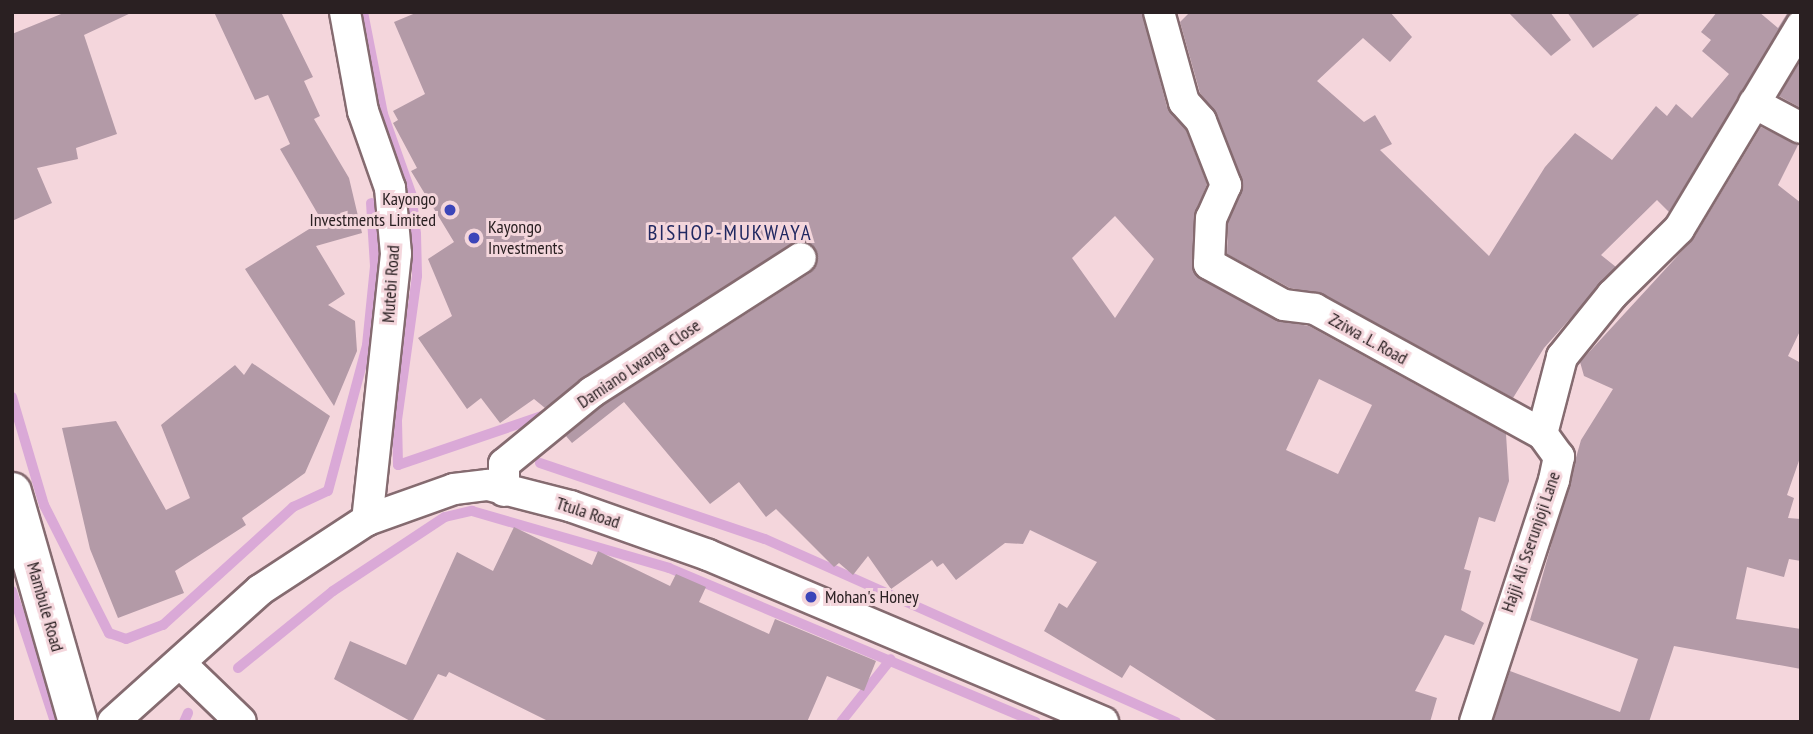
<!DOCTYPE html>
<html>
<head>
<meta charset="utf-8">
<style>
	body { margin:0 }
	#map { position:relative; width:1813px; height:734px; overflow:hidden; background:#f4d6dc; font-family:"PT Sans Narrow",sans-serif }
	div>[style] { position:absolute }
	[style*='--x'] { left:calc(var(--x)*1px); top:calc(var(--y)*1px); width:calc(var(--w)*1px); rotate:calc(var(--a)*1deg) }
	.stream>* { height:10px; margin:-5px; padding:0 5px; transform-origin:5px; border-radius:5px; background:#daa9d7 }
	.building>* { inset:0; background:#b39aa7 }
	.roads { filter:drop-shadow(2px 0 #856b70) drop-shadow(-2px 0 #856b70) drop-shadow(0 2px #856b70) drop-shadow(0 -2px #856b70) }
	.minor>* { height:30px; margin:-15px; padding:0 15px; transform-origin:15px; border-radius:15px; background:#fff }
	.tertiary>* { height:38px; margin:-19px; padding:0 19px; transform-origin:19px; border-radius:19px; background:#fff }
	.dots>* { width:19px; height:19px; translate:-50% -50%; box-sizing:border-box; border:4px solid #f4d6dc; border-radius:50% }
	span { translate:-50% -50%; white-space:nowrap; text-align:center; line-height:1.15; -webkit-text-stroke:6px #f4d6dc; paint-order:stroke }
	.poi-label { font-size:18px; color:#2a2022 }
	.right { translate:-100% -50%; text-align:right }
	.left { translate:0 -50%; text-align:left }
	.street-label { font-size:18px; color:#2a2022 }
	.quarter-label { font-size:21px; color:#212861; letter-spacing:2px }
	.frame { position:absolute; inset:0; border:14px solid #2a2022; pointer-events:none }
</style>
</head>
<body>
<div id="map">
	<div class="stream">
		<div style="--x:363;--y:12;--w:104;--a:78.9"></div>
		<div style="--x:383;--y:114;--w:87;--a:70.5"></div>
		<div style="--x:412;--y:196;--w:38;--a:84"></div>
		<div style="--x:416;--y:234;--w:42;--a:88.6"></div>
		<div style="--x:417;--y:276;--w:146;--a:97.9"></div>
		<div style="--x:397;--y:421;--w:44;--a:88.7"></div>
		<div style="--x:398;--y:465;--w:158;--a:-18.8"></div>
		<div style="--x:12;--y:397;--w:113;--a:73.5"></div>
		<div style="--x:44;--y:505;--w:144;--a:63.1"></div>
		<div style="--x:109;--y:633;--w:18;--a:19"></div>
		<div style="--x:126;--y:639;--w:40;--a:-21"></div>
		<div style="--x:163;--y:625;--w:176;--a:-42.2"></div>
		<div style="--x:293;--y:507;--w:38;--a:-25"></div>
		<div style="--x:328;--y:491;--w:151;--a:-75"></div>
		<div style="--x:367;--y:345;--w:79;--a:-84.2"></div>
		<div style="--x:375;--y:266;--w:63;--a:-93.6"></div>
		<div style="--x:540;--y:463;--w:237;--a:18.7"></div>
		<div style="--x:765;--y:539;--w:450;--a:24"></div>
		<div style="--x:12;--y:591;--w:138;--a:71.8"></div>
		<div style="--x:238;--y:668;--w:122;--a:-39"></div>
		<div style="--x:333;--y:591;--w:134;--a:-33.5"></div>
		<div style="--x:445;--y:517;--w:28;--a:-13"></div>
		<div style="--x:472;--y:511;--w:205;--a:16.1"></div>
		<div style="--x:669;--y:568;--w:398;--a:22.8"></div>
		<div style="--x:184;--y:722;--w:10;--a:-66"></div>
		<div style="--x:841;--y:722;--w:80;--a:-51.6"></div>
	</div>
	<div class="building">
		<div style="clip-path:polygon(66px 12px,133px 12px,84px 35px,117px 134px,76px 148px,78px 159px,37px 168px,52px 203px,12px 221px,12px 34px)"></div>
		<div style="clip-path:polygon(214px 12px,281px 12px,313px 77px,304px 81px,320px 116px,314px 119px,349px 178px,362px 233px,316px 246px,345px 294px,328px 305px,355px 321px,357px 351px,334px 406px,245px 269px,322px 221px,280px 149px,290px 144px,268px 95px,255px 100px)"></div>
		<div style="clip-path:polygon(evenodd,418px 12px,1142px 12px,1167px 107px,1186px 130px,1207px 184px,1194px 217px,1194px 273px,1276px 320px,1309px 326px,1506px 434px,1509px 481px,1495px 522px,1479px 517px,1464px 569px,1471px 571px,1461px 610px,1484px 623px,1474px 645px,1445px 635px,1415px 691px,1437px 698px,1430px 722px,1219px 722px,1130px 665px,1122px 678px,1044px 631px,1059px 603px,1067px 608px,1097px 562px,1030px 530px,1023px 544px,1005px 543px,956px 580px,943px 563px,937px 567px,932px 560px,891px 589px,868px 556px,853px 575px,839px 563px,834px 567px,776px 509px,766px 517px,739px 482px,710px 504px,624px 402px,572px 443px,566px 436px,602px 406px,810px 273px,818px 257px,808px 242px,792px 243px,545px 408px,534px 399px,500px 423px,481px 398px,467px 409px,418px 338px,452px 316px,428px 259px,454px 242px,411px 171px,417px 168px,393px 123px,398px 120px,393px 111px,425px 94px,394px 22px,418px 12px,1115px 216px,1154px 259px,1115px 318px,1072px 258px,1115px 216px,418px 12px,1319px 379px,1372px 405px,1338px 474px,1286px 450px,1319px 379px)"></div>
		<div style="clip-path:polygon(1190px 12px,1390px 12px,1412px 37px,1390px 62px,1363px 38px,1317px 81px,1364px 122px,1375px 115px,1392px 144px,1380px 150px,1489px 256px,1545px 167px,1575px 133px,1612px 160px,1656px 106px,1667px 116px,1676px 104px,1692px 118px,1729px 74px,1702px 51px,1711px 40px,1701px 32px,1717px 12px,1759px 12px,1778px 28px,1788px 12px,1791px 12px,1669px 212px,1657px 200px,1601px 255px,1616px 267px,1544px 348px,1513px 398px,1323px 294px,1290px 288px,1227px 254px,1228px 222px,1243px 185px,1217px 115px,1200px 93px,1180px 22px)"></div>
		<div style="clip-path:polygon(1508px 12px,1550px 12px,1571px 40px,1551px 56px)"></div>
		<div style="clip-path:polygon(1567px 12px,1642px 12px,1593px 48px)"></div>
		<div style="clip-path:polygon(1801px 60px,1801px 108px,1779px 96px)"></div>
		<div style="clip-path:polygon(1761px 127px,1798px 145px,1778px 185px,1801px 203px,1801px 329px,1788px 356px,1801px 363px,1801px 455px,1787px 495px,1794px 498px,1788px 518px,1801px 519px,1801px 561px,1789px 559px,1784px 577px,1747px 567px,1736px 619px,1801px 629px,1801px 669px,1674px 646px,1649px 722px,1493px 722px,1510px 671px,1620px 712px,1638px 659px,1530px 620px,1581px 440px,1613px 389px,1584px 376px,1580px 362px,1694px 238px)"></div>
		<div style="clip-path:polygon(252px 363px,330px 416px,305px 473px,242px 518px,246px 525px,175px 571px,184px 593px,118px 618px,90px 549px,62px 428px,116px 421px,166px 510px,190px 498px,161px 425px,235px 365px,244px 375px)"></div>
		<div style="clip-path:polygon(514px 527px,592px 565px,598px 551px,670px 586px,676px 574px,706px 587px,699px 602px,769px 634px,775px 619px,876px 661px,864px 691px,827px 676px,807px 722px,550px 722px,449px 672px,446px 677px,438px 674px,412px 722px,334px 679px,350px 641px,406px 665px,457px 552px,493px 571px)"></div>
	</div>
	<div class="roads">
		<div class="minor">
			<div style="--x:345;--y:12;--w:101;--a:79.7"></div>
			<div style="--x:363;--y:111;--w:82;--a:70.7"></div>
			<div style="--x:390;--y:188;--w:66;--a:84.8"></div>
			<div style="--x:396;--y:254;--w:268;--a:96.2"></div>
			<div style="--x:1159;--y:12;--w:93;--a:74.5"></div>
			<div style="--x:1184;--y:102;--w:25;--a:48"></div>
			<div style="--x:1201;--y:121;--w:69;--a:68.7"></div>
			<div style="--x:1226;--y:185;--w:36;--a:114"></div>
			<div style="--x:1211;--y:218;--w:46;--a:92.5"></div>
			<div style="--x:1209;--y:264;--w:85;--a:28.7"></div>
			<div style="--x:1284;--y:305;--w:31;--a:7"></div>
			<div style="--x:1315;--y:309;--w:259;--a:28.8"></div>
			<div style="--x:1754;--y:103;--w:53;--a:28"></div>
			<div style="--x:504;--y:491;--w:27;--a:-90"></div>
			<div style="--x:504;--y:464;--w:114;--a:-39.3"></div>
			<div style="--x:592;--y:392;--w:248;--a:-32.7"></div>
			<div style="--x:181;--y:664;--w:83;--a:44"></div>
			<div style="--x:113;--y:722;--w:198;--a:-41.9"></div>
			<div style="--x:260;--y:590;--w:128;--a:-33.2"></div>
			<div style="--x:367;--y:520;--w:92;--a:-19.6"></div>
			<div style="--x:454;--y:489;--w:34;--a:-7"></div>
			<div style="--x:488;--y:485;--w:85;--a:14.4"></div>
			<div style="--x:570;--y:506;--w:146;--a:19.5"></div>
			<div style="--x:708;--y:555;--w:429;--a:22.9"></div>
			<div style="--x:1475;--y:722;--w:255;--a:-71.9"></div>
			<div style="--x:1554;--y:480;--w:24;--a:-78"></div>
			<div style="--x:1559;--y:457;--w:29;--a:-126"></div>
			<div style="--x:1542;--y:434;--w:80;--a:-75.4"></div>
			<div style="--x:1562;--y:357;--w:80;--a:-51.1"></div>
			<div style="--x:1612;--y:295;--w:94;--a:-44.6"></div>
			<div style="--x:1679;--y:229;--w:237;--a:-59"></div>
		</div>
		<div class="tertiary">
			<div style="--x:12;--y:492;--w:239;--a:74"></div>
		</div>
	</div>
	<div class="dots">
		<div style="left:450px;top:210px;background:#3c45b9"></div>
		<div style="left:474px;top:238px;background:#3c45b9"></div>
		<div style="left:811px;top:597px;background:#3c45b9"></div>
	</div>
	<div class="poi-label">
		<span class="right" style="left:436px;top:210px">Kayongo<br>Investments Limited</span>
		<span class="left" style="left:488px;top:238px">Kayongo<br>Investments</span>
		<span class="left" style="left:825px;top:597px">Mohan's Honey</span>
	</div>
	<div class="street-label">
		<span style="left:391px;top:284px;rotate:-86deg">Mutebi Road</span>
		<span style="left:1368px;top:339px;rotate:29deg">Zziwa .L. Road</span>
		<span style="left:639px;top:364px;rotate:-34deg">Damiano Lwanga Close</span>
		<span style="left:588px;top:513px;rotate:18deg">Ttula Road</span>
		<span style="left:1531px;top:542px;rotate:-71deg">Hajji Ali Sserunjoji Lane</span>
		<span style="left:45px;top:607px;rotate:74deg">Mambule Road</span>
	</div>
	<div class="quarter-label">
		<span style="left:730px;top:233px">BISHOP-MUKWAYA</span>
	</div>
	<div class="frame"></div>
</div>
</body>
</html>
